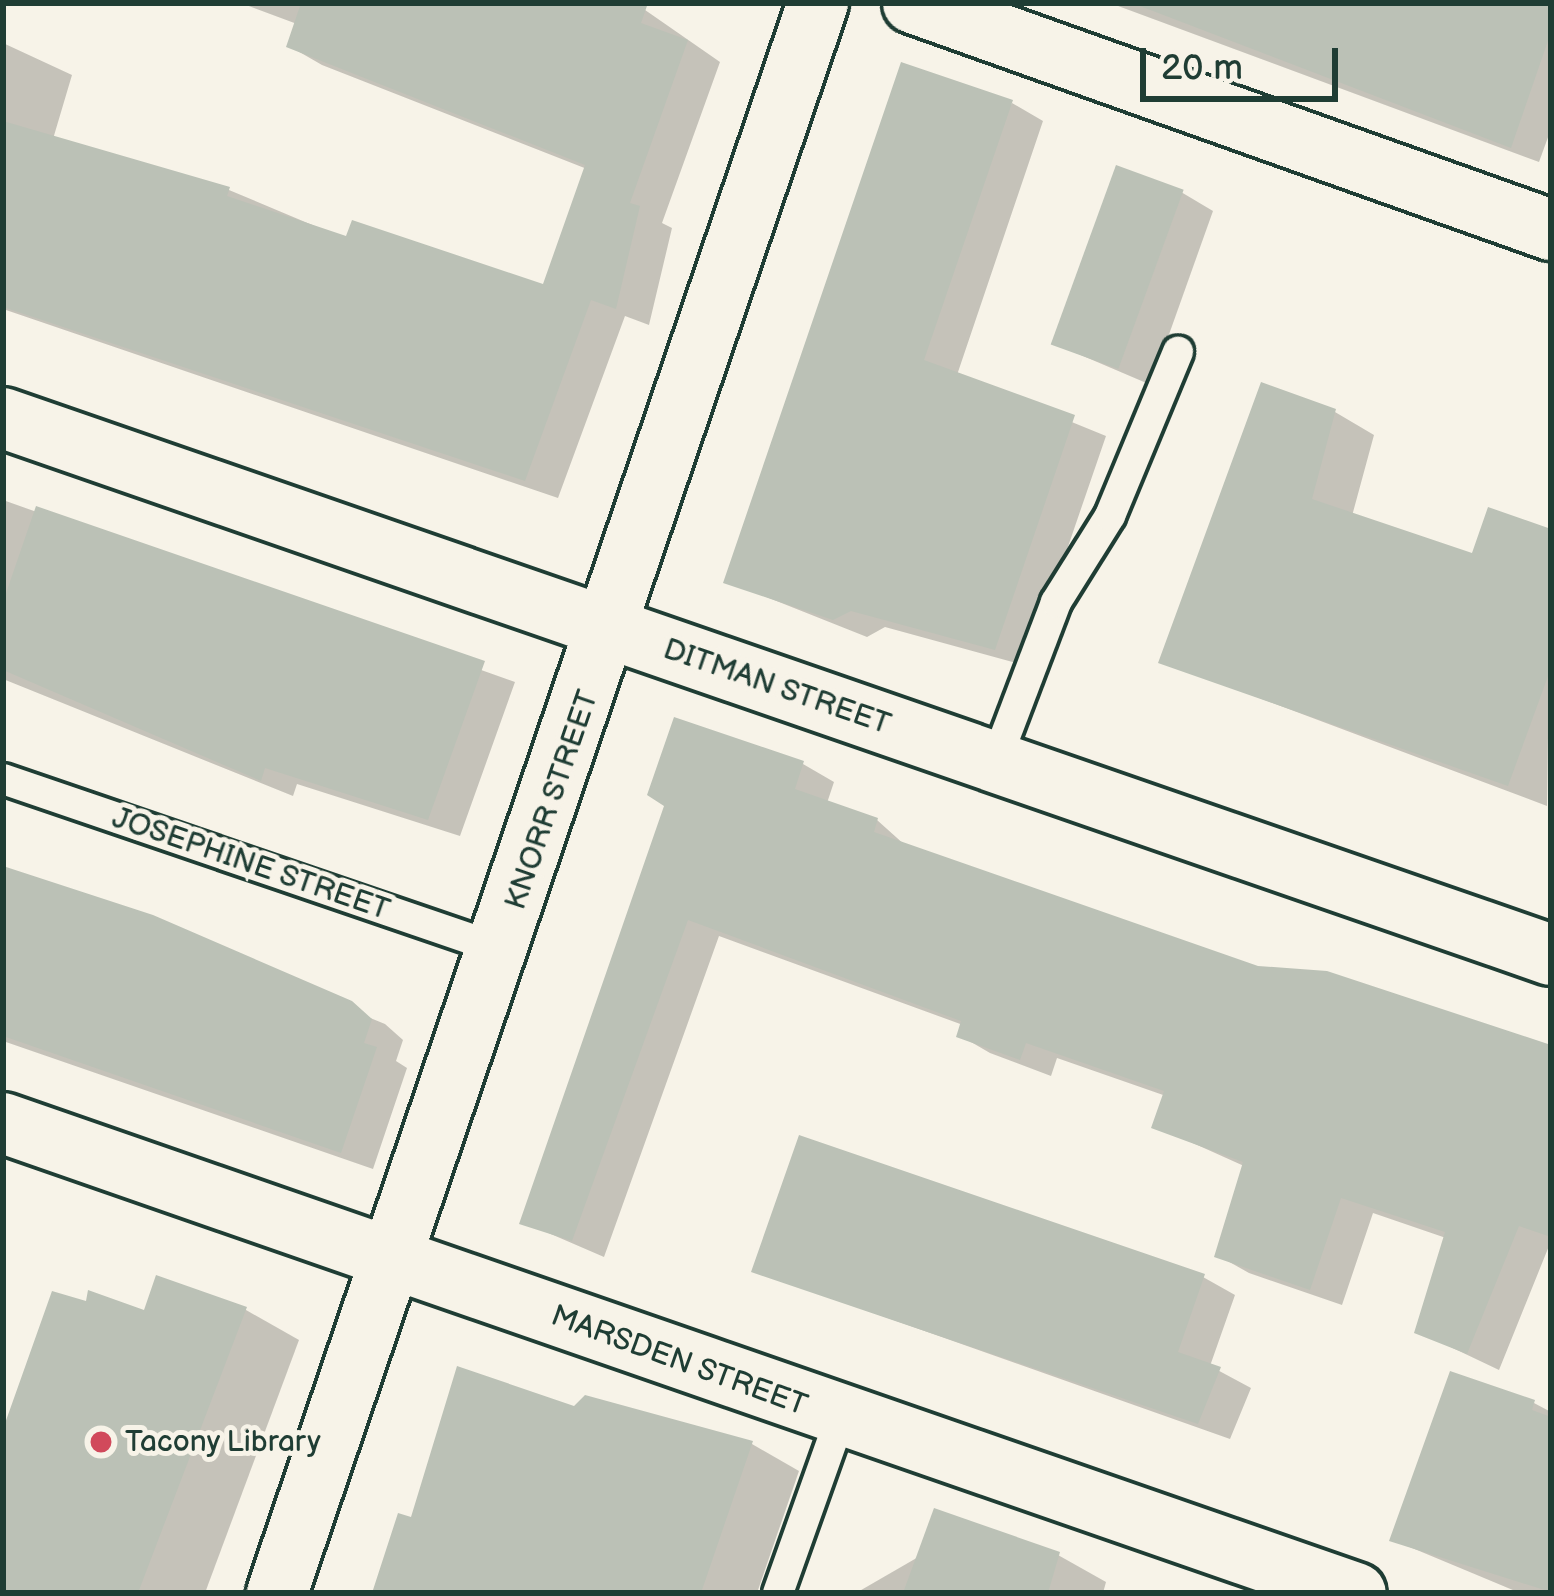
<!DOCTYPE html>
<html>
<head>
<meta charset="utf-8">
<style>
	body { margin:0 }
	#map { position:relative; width:1554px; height:1596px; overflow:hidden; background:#f7f3e8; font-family:"Balsamiq Sans",sans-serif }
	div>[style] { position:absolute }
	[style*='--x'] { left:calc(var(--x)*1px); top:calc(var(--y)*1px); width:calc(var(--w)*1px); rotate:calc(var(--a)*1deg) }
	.shadow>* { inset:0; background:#0003 }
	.building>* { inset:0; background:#bbc1b6; transform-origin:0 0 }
	.roads { filter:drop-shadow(3px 0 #1f3d34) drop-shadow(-3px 0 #1f3d34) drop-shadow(0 3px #1f3d34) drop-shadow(0 -3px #1f3d34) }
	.lane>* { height:30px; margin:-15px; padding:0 15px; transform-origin:15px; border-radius:15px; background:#f7f3e8 }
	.street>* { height:60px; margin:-30px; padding:0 30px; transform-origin:30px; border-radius:30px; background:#f7f3e8 }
	.dots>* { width:33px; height:33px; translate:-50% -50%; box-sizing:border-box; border:6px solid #f7f3e8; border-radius:50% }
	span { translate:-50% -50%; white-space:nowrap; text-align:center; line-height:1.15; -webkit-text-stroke:10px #f7f3e8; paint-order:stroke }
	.street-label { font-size:30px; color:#1f3d34 }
	.poi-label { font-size:30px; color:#1f3d34 }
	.left { translate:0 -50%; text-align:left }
	.frame { position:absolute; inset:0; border:6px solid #1f3d34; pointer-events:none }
	.scale { position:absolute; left:1140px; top:48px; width:198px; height:54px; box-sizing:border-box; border:6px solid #1f3d34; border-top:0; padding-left:15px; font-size:36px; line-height:42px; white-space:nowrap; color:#1f3d34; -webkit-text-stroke:9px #f7f3e8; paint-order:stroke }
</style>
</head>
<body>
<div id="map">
	<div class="shadow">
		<div style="clip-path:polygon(241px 3px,635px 3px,720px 62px,662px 223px,672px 228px,649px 325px,625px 316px,558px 498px,3px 309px,3px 43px,72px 75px,53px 139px,229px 190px,348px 240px,545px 288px,587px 169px,322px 65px,289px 46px,297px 24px)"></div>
		<div style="clip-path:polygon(1110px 3px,1551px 3px,1551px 129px,1539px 162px)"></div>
		<div style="clip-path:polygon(1012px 103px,1043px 121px,957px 375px,1106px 436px,1027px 666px,885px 627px,867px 637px,726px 581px)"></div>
		<div style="clip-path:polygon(1181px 192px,1213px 211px,1151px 385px,1055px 344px)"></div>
		<div style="clip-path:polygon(1335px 412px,1374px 435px,1352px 516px,1474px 556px,1551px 532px,1547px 806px,1161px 661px)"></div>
		<div style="clip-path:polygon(3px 500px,515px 682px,460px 836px,297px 784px,293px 796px,3px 679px)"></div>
		<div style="clip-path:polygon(803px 764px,834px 782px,827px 803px,877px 820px,906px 846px,1258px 969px,1551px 1048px,1551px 1241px,1499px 1370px,1417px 1331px,1446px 1238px,1373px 1213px,1342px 1305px,1249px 1273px,1217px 1255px,1244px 1166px,1155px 1126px,1166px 1096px,1057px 1058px,1051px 1076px,990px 1053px,959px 1035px,963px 1025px,719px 936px,604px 1257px,523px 1222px,668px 805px)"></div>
		<div style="clip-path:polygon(3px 868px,385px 1024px,403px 1040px,396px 1061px,407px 1068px,373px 1169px,3px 1041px)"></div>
		<div style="clip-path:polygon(755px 1271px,1203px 1277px,1235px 1295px,1210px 1366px,1251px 1388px,1230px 1439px)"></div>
		<div style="clip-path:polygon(246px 1310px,299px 1340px,205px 1593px,3px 1593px,3px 1428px,146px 1314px)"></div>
		<div style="clip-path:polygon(1534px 1403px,1551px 1412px,1551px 1593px,1520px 1593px,1393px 1540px)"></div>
		<div style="clip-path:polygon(574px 1410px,752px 1444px,799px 1471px,757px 1593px,375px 1593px,412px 1521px)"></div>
		<div style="clip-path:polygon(1058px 1555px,1106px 1582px,1103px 1593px,856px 1593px,920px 1556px)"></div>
	</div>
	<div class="building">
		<div style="clip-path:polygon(301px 3px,648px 3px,641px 23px,688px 40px,630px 203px,640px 206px,616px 309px,591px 300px,525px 481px,3px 307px,3px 121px,230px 187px,227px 196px,346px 236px,352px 220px,543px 284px,585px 165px,286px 47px)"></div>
		<div style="clip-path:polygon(1132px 3px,1551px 3px,1551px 32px,1511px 148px)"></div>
		<div style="clip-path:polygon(901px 62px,1013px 100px,924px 360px,1075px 415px,995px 650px,851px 611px,833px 620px,723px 583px)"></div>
		<div style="left:1116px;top:165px;width:72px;height:191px;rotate:20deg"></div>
		<div style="clip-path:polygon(1261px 382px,1336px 409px,1312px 499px,1472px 553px,1488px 507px,1551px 529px,1551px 668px,1508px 786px,1158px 663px)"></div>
		<div style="clip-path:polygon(36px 506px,485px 661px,428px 820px,265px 768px,261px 781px,3px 670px,3px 602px)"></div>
		<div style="clip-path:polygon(674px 717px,804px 761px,795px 789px,878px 818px,874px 832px,1258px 966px,1327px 971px,1551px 1045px,1551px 1237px,1519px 1226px,1467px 1354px,1414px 1333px,1445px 1232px,1341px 1198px,1310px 1290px,1214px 1257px,1243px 1162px,1151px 1128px,1164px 1091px,1026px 1043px,1020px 1060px,956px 1037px,961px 1021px,688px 920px,572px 1241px,519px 1224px,664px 806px,647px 795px)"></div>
		<div style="clip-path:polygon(3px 866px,153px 915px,352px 1001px,372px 1019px,364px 1043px,377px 1047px,341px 1153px,3px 1036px)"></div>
		<div style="clip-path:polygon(799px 1135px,1205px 1274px,1178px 1352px,1221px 1367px,1198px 1424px,751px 1272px)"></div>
		<div style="clip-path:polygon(156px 1275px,247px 1307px,138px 1593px,3px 1593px,3px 1429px,52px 1291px,86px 1301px,88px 1290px,144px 1310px)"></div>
		<div style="clip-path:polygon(457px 1366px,574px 1406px,585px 1395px,753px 1441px,701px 1593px,372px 1593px,398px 1513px,411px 1517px)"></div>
		<div style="clip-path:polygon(1450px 1371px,1535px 1400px,1532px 1410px,1551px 1417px,1551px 1592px,1389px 1541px)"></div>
		<div style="clip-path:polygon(934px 1508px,1060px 1552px,1048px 1593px,903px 1593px)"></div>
	</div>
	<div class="roads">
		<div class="lane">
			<div style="--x:995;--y:763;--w:172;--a:-69.2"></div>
			<div style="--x:1056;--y:602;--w:102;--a:-57.9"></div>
			<div style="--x:1110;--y:516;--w:178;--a:-67.5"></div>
			<div style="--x:3;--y:779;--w:525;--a:18.88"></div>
			<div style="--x:778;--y:1593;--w:185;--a:-70.4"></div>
		</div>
		<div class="street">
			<div style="--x:913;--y:3;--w:677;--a:19.59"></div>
			<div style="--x:3;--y:418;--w:1638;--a:19.13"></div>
			<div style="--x:3;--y:1123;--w:1432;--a:19.16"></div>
			<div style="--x:277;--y:1593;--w:1680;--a:-71.21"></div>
		</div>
	</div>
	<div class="dots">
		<div style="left:101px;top:1442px;background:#d1495b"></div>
	</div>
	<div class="street-label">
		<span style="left:777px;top:687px;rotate:19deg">DITMAN STREET</span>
		<span style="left:552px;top:800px;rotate:-71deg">KNORR STREET</span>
		<span style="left:251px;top:864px;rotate:19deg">JOSEPHINE STREET</span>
		<span style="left:679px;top:1361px;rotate:20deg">MARSDEN STREET</span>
	</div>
	<div class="poi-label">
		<span class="left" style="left:125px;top:1442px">Tacony Library</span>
	</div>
	<div class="frame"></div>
	<div class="scale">20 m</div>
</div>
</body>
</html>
